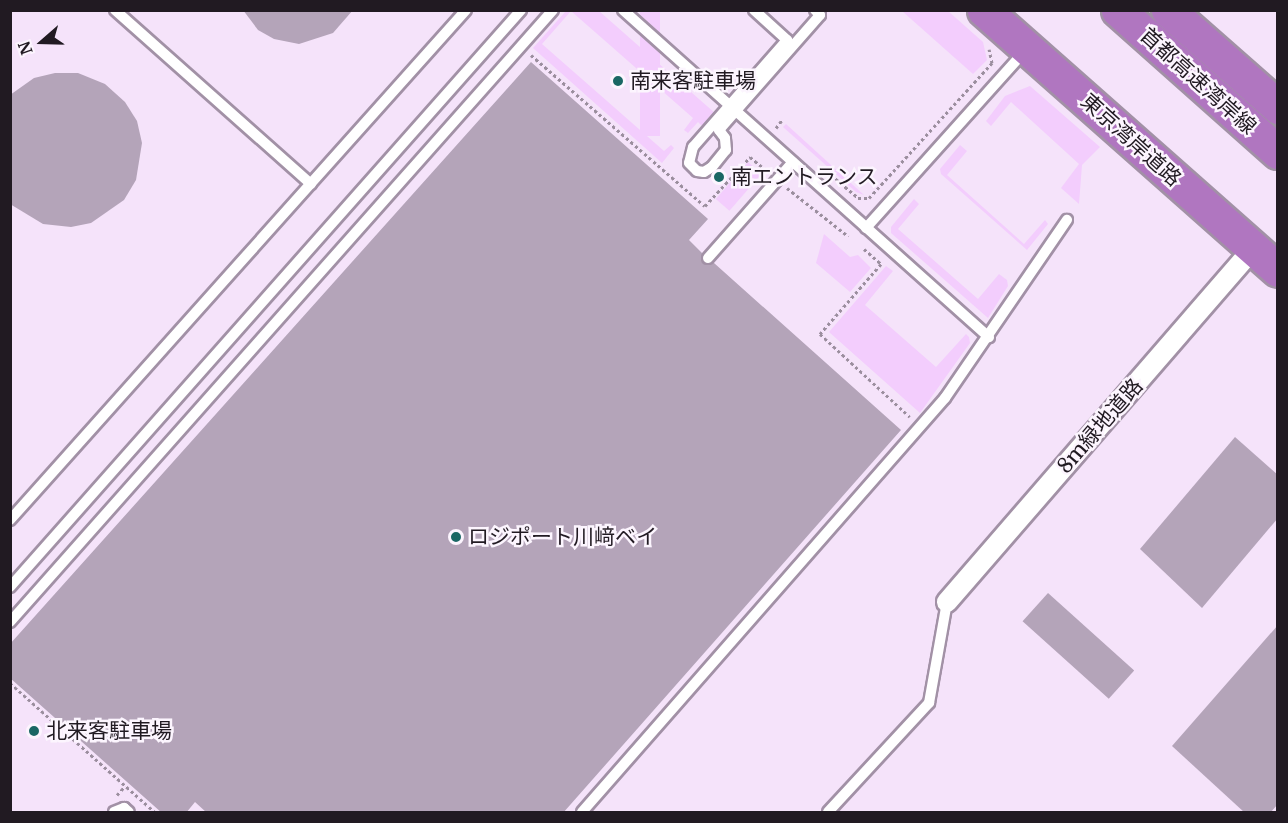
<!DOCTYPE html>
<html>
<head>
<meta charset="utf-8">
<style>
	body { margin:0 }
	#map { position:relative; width:1288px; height:823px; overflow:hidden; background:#f5e3fa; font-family:Merriweather,"Noto Sans JP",serif }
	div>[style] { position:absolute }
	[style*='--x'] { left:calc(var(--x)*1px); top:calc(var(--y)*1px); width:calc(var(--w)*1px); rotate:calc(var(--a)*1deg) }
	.green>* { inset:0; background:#f3cdfd; transform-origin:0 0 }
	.building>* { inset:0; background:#b4a4b9; transform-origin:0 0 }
	.path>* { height:3px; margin-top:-1.5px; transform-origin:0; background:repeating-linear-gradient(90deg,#9b8e9e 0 3px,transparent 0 6px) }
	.roads { filter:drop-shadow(2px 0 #a291a6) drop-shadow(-2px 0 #a291a6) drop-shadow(0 2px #a291a6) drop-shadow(0 -2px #a291a6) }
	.lane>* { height:10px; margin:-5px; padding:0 5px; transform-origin:5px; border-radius:5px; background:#fff }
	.street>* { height:20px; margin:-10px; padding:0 10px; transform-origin:10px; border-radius:10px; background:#fff }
	.highway>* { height:33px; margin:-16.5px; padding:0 16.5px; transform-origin:16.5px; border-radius:16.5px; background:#b076c0 }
	.dots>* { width:16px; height:16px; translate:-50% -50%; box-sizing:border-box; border:3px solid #fcf5fe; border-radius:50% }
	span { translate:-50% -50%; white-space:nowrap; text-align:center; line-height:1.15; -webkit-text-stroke:5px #fcf5fe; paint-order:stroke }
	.poi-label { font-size:21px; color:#211a22 }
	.left { translate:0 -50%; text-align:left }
	.street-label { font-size:21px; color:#211a22 }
	.frame { position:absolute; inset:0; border:12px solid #211a22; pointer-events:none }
	.north { position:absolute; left:12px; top:12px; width:60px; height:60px; -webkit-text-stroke:4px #fcf5fe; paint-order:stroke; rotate:250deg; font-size:16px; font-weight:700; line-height:24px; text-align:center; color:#211a22 }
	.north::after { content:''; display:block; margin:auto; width:21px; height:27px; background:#211a22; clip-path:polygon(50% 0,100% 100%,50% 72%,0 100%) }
</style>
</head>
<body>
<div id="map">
	<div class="green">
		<div style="clip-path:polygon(566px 11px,599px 11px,716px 114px,704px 128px,698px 122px,688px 133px,684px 130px,693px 118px,571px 11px,542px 44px,664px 151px,671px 145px,674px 148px,662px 163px,533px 48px)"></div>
		<div style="left:640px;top:11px;width:20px;height:125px"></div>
		<div style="clip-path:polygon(902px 11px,948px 11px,983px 42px,987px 60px,973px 74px)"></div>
		<div style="clip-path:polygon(1030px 86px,1100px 147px,1082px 165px,1079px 204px,1061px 188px,1079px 164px,1011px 102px,991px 126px,986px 121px,1005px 96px)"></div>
		<div style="clip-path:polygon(786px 124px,864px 195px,856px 192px,783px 127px)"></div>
		<div style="clip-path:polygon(960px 145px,967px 151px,947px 175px,1024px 244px,1045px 220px,1048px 224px,1027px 250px,941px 174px,940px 169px)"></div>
		<div style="left:748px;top:162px;width:18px;height:49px;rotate:41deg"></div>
		<div style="clip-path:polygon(914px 199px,919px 204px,898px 229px,978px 299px,999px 274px,1007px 280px,1008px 286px,988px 318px,891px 233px,891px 227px)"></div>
		<div style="clip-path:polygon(824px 234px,850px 257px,858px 255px,871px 268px,850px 292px,816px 263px)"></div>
		<div style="clip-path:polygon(886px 266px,893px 271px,865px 305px,936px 367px,966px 334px,969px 337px,970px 343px,920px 413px,829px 332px)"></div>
	</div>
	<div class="building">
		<div style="clip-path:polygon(243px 10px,353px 10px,333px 33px,299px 44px,274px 39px,258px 30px)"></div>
		<div style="clip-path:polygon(531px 62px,708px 219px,689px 240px,702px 253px,703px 263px,714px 263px,901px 430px,563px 813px,207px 813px,195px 802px,186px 813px,162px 813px,10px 678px,10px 644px)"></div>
		<div style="clip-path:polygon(55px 73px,78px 73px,105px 84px,125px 102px,137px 121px,142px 143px,136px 180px,124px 200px,91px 223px,71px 227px,43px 224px,10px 204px,10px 95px,34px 78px)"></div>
		<div style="clip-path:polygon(1235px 437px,1278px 475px,1278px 518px,1202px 608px,1140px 549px)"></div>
		<div style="left:1048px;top:593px;width:116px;height:38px;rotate:42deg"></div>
		<div style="clip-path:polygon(1278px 625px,1278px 804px,1270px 813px,1245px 813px,1172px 746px)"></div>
	</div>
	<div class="path">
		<div style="--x:531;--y:55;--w:230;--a:41"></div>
		<div style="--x:705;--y:206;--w:67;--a:-47.4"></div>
		<div style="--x:750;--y:157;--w:22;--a:39"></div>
		<div style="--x:776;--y:128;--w:10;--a:-53"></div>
		<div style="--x:831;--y:175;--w:35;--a:40"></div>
		<div style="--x:858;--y:198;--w:11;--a:0"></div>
		<div style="--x:869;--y:198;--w:183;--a:-47.7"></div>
		<div style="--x:992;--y:63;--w:14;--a:-102"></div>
		<div style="--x:787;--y:188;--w:78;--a:38.2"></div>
		<div style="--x:864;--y:249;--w:23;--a:41"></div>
		<div style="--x:881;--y:264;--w:93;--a:131.1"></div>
		<div style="--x:820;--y:334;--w:122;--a:42.7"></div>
		<div style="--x:10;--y:683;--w:194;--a:41.7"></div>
		<div style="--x:117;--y:795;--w:12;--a:-48"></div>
	</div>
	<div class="roads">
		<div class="lane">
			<div style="--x:115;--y:10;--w:262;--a:41.6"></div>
			<div style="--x:623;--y:10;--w:491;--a:41.8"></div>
			<div style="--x:754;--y:10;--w:45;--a:42.3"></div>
			<div style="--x:787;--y:40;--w:142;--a:131.3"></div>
			<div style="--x:693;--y:147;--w:16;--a:104"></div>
			<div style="--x:689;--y:163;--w:11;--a:45"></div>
			<div style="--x:697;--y:171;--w:7;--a:8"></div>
			<div style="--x:704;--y:172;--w:9;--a:-32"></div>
			<div style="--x:712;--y:167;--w:22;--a:-51"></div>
			<div style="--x:726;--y:150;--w:12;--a:-95"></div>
			<div style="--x:725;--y:138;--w:10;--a:-127"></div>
			<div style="--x:719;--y:130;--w:153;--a:-48.7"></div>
			<div style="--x:820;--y:15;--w:7;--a:-135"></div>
			<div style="--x:866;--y:228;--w:238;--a:-48.1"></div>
			<div style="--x:708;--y:258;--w:128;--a:-48.5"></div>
			<div style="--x:10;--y:520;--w:684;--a:-48.2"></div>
			<div style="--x:10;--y:587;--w:771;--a:-48.47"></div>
			<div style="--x:10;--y:622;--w:818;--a:-48.42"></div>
			<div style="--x:114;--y:812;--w:11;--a:-22"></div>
			<div style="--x:124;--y:808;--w:6;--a:39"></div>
			<div style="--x:582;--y:812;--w:551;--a:-48.76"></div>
			<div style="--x:945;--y:398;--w:216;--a:-55.6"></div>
			<div style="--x:828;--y:812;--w:149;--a:-47.2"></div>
			<div style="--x:929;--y:703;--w:103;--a:-79.9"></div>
		</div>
		<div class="street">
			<div style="--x:947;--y:602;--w:467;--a:-49.1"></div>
		</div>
		<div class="highway">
			<div style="--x:984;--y:10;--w:392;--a:41.5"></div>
			<div style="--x:1118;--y:10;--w:214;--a:41.6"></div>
			<div style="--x:1168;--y:10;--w:147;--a:41.4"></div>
		</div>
	</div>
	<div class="dots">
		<div style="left:618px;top:81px;background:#1a6764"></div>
		<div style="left:719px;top:177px;background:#1a6764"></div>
		<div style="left:456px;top:537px;background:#1a6764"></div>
		<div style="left:34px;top:731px;background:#1a6764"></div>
	</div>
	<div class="poi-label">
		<span class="left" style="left:630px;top:81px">南来客駐車場</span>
		<span class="left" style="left:731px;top:177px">南エントランス</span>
		<span class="left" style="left:468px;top:537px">ロジポート川﨑ベイ</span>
		<span class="left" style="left:46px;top:731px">北来客駐車場</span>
	</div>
	<div class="street-label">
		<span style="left:1198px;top:81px;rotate:42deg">首都高速湾岸線</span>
		<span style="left:1131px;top:140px;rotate:42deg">東京湾岸道路</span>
		<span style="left:1100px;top:426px;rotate:-49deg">8m緑地道路</span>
	</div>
	<div class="frame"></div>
	<div class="north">N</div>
</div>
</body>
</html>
